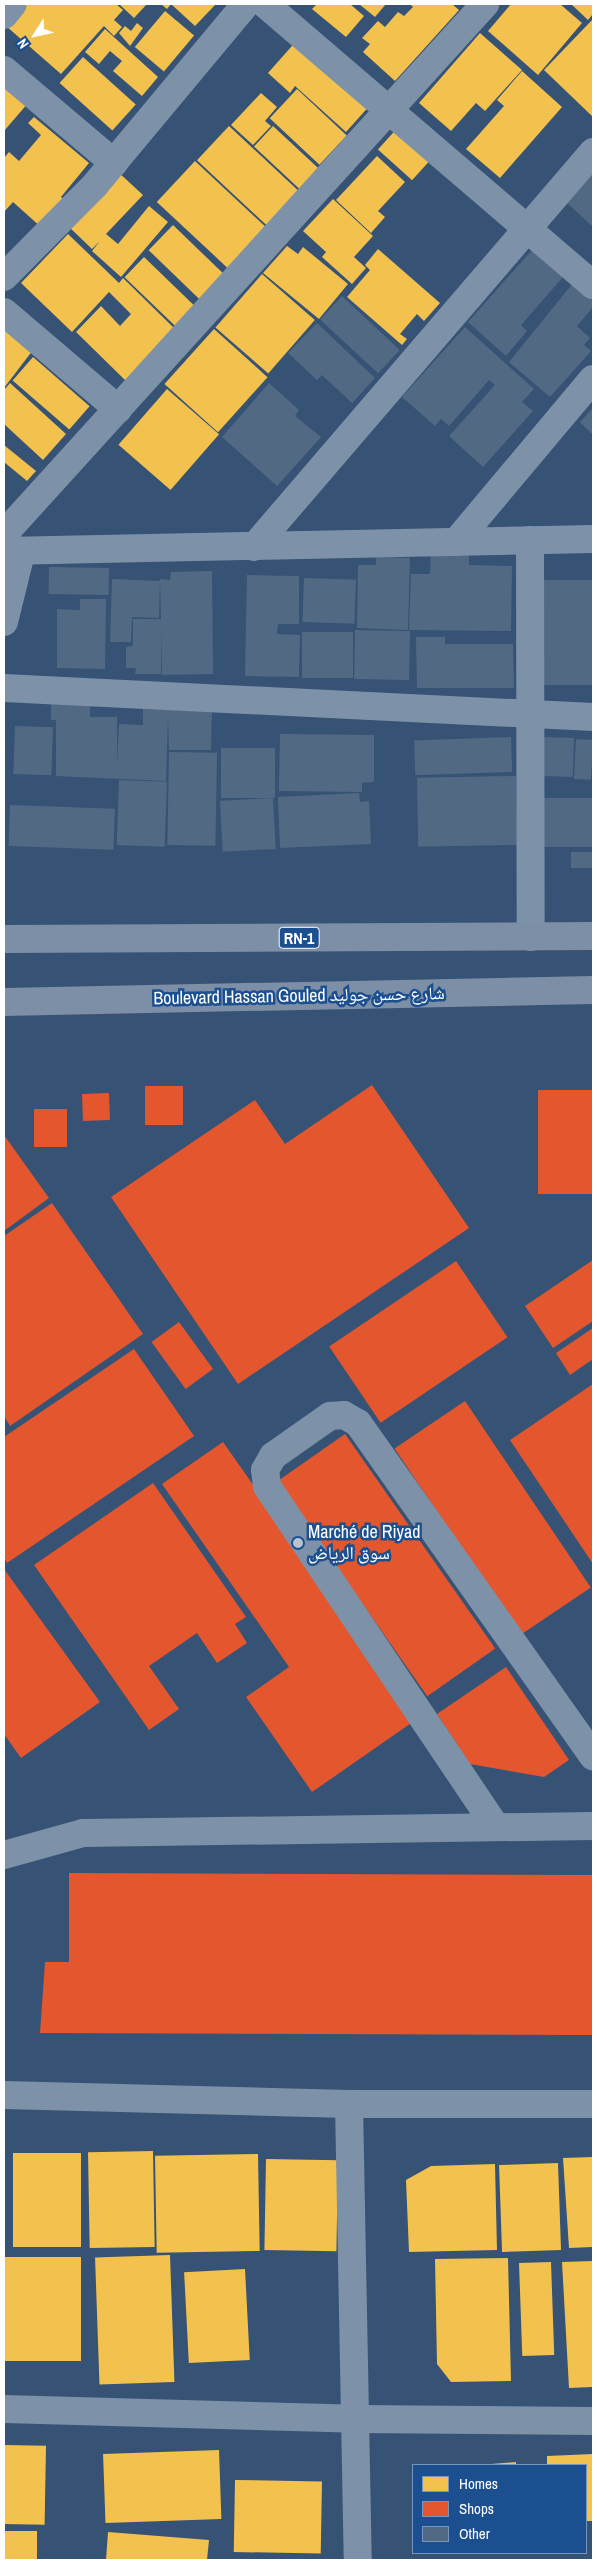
<!DOCTYPE html>
<html>
<head>
<meta charset="utf-8">
<style>
	body { margin:0 }
	#map { position:relative; width:597px; height:2564px; overflow:hidden; background:#365274; font-family:"Archivo Narrow","Noto Naskh Arabic",sans-serif }
	div>[style] { position:absolute }
	[style*='--x'] { left:calc(var(--x)*1px); top:calc(var(--y)*1px); width:calc(var(--w)*1px); rotate:calc(var(--a)*1deg) }
	.homes>* { inset:0; background:#f2c14e; transform-origin:0 0 }
	.shops>* { inset:0; background:#e4572e; transform-origin:0 0 }
	.building>* { inset:0; background:#526984; transform-origin:0 0 }
	.minor>* { height:28px; margin:-14px; padding:0 14px; transform-origin:14px; border-radius:14px; background:#7d92a8 }
	.major>* { height:28px; margin:-14px; padding:0 14px; transform-origin:14px; border-radius:14px; background:#7d8ea7 }
	.dots>* { width:14px; height:14px; translate:-50% -50%; box-sizing:border-box; border:2px solid #1b4f8f; border-radius:50% }
	span { translate:-50% -50%; white-space:nowrap; text-align:center; line-height:1.15; -webkit-text-stroke:5px #1b4f8f; paint-order:stroke }
	.shield-label span { padding:1px 4px; background:#1b4f8f; border:1px solid; border-radius:4px; -webkit-text-stroke-width:0 }
	.shield-label { font-size:16px; color:#fff; font-weight:700 }
	.street-label { font-size:18px; color:#fff }
	.poi-label { font-size:18px; color:#fff }
	.left { translate:0 -50%; text-align:left }
	.frame { position:absolute; inset:0; border:5px solid #fff; pointer-events:none }
	.legend { position:absolute; left:412px; top:2464px; width:175px; height:90px; box-sizing:border-box; background:#1b4f8f; border:1px solid #7695bc; margin:0; padding:6px 9px; list-style:none; font-size:15px; color:#fff }
	.legend li { display:flex; align-items:center; gap:10px; height:25px }
	.legend b { width:25px; border:1px solid #7695bc }
	.north { position:absolute; left:10px; top:10px; width:50px; height:50px; -webkit-text-stroke:4px #1b4f8f; paint-order:stroke; rotate:235deg; font-size:14px; font-weight:700; line-height:20px; text-align:center; color:#fff }
	.north::after { content:''; display:block; margin:auto; width:18px; height:22px; background:#fff; clip-path:polygon(50% 0,100% 100%,50% 72%,0 100%) }
</style>
</head>
<body>
<div id="map">
	<div class="homes">
		<div style="clip-path:polygon(25px 4px,116px 4px,123px 10px,114px 20px,122px 27px,114px 36px,104px 26px,61px 74px,6px 26px)"></div>
		<div style="clip-path:polygon(119px 4px,147px 4px,134px 18px)"></div>
		<div style="clip-path:polygon(161px 4px,216px 4px,195px 26px,171px 4px,167px 9px)"></div>
		<div style="clip-path:polygon(317px 4px,350px 4px,364px 16px,346px 37px,312px 9px)"></div>
		<div style="clip-path:polygon(359px 4px,386px 4px,375px 17px)"></div>
		<div style="clip-path:polygon(410px 4px,452px 4px,459px 10px,395px 81px,363px 52px,370px 44px,362px 38px,378px 21px,385px 27px,398px 12px,404px 16px,413px 7px)"></div>
		<div style="clip-path:polygon(511px 4px,560px 4px,582px 23px,538px 75px,488px 31px)"></div>
		<div style="clip-path:polygon(571px 4px,593px 4px,593px 14px,588px 20px)"></div>
		<div style="left:165px;top:11px;width:38px;height:47px;rotate:40deg"></div>
		<div style="clip-path:polygon(593px 19px,593px 117px,544px 70px)"></div>
		<div style="clip-path:polygon(137px 23px,143px 28px,130px 46px,119px 33px,125px 26px,131px 31px)"></div>
		<div style="clip-path:polygon(105px 29px,158px 77px,142px 96px,113px 71px,122px 61px,110px 51px,99px 64px,85px 52px)"></div>
		<div style="clip-path:polygon(480px 33px,522px 70px,485px 111px,476px 103px,451px 131px,419px 103px)"></div>
		<div style="clip-path:polygon(299px 38px,372px 103px,346px 132px,295px 86px,290px 93px,268px 73px)"></div>
		<div style="left:83px;top:57px;width:71px;height:35px;rotate:42deg"></div>
		<div style="clip-path:polygon(522px 71px,562px 107px,500px 178px,466px 149px,504px 106px,497px 100px)"></div>
		<div style="clip-path:polygon(4px 80px,29px 102px,4px 131px)"></div>
		<div style="left:297px;top:89px;width:68px;height:40px;rotate:43deg"></div>
		<div style="clip-path:polygon(261px 93px,277px 107px,265px 121px,271px 126px,253px 145px,231px 125px)"></div>
		<div style="clip-path:polygon(34px 117px,89px 163px,61px 197px,65px 201px,42px 228px,13px 202px,4px 212px,4px 158px,9px 152px,19px 161px,41px 135px,28px 123px)"></div>
		<div style="left:400px;top:125px;width:46px;height:33px;rotate:42deg"></div>
		<div style="left:229px;top:126px;width:96px;height:47px;rotate:43deg"></div>
		<div style="left:273px;top:126px;width:62px;height:28px;rotate:43deg"></div>
		<div style="clip-path:polygon(377px 156px,405px 182px,378px 211px,385px 217px,371px 233px,336px 200px)"></div>
		<div style="left:195px;top:161px;width:100px;height:56px;rotate:43deg"></div>
		<div style="clip-path:polygon(117px 171px,143px 195px,106px 234px,118px 244px,149px 206px,168px 222px,121px 277px,92px 251px,100px 241px,92px 249px,66px 224px)"></div>
		<div style="clip-path:polygon(333px 199px,373px 236px,354px 257px,366px 268px,352px 284px,322px 257px,326px 252px,303px 231px)"></div>
		<div style="left:173px;top:225px;width:71px;height:35px;rotate:44deg"></div>
		<div style="clip-path:polygon(68px 234px,119px 283px,123px 278px,176px 330px,126px 381px,76px 332px,101px 306px,120px 326px,131px 314px,109px 292px,72px 332px,21px 283px)"></div>
		<div style="clip-path:polygon(287px 246px,298px 254px,303px 247px,348px 284px,319px 319px,263px 273px)"></div>
		<div style="clip-path:polygon(378px 249px,440px 303px,424px 321px,417px 314px,400px 334px,407px 339px,402px 345px,347px 297px,370px 270px,365px 265px)"></div>
		<div style="left:144px;top:257px;width:73px;height:28px;rotate:44deg"></div>
		<div style="left:262px;top:274px;width:70px;height:71px;rotate:41deg"></div>
		<div style="clip-path:polygon(4px 326px,33px 350px,4px 388px)"></div>
		<div style="left:214px;top:329px;width:72px;height:74px;rotate:42deg"></div>
		<div style="left:33px;top:357px;width:75px;height:31px;rotate:41deg"></div>
		<div style="clip-path:polygon(10px 383px,66px 434px,43px 460px,4px 424px,4px 390px)"></div>
		<div style="left:167px;top:389px;width:69px;height:74px;rotate:41deg"></div>
		<div style="clip-path:polygon(4px 445px,36px 471px,27px 481px,4px 462px)"></div>
		<div style="left:153px;top:2151px;width:96px;height:65px;rotate:89deg"></div>
		<div style="left:13px;top:2153px;width:68px;height:94px"></div>
		<div style="left:258px;top:2154px;width:97px;height:103px;rotate:89deg"></div>
		<div style="clip-path:polygon(593px 2157px,593px 2247px,569px 2248px,563px 2158px)"></div>
		<div style="left:266px;top:2159px;width:72px;height:91px;rotate:1deg"></div>
		<div style="left:558px;top:2163px;width:87px;height:59px;rotate:88deg"></div>
		<div style="clip-path:polygon(495px 2164px,497px 2250px,409px 2252px,406px 2180px,431px 2166px)"></div>
		<div style="left:170px;top:2255px;width:127px;height:75px;rotate:88deg"></div>
		<div style="left:4px;top:2257px;width:77px;height:104px"></div>
		<div style="clip-path:polygon(508px 2258px,511px 2381px,451px 2382px,437px 2364px,435px 2259px)"></div>
		<div style="clip-path:polygon(593px 2261px,593px 2387px,569px 2388px,562px 2262px)"></div>
		<div style="left:551px;top:2262px;width:93px;height:32px;rotate:88deg"></div>
		<div style="left:245px;top:2269px;width:91px;height:61px;rotate:87deg"></div>
		<div style="left:4px;top:2445px;width:42px;height:79px;rotate:1deg"></div>
		<div style="left:219px;top:2450px;width:69px;height:116px;rotate:88deg"></div>
		<div style="clip-path:polygon(593px 2454px,593px 2521px,586px 2521px,586px 2465px,547px 2465px,547px 2456px)"></div>
		<div style="clip-path:polygon(516px 2462px,516px 2465px,492px 2465px,491px 2464px)"></div>
		<div style="left:235px;top:2480px;width:87px;height:72px;rotate:1deg"></div>
		<div style="left:4px;top:2531px;width:33px;height:29px"></div>
		<div style="clip-path:polygon(108px 2532px,209px 2540px,207px 2560px,106px 2560px)"></div>
	</div>
	<div class="shops">
		<div style="clip-path:polygon(372px 1085px,469px 1228px,238px 1384px,111px 1197px,255px 1100px,285px 1144px)"></div>
		<div style="left:145px;top:1086px;width:38px;height:39px"></div>
		<div style="left:538px;top:1090px;width:55px;height:104px"></div>
		<div style="left:109px;top:1093px;width:27px;height:27px;rotate:88deg"></div>
		<div style="left:34px;top:1109px;width:33px;height:38px"></div>
		<div style="clip-path:polygon(4px 1135px,49px 1198px,4px 1231px)"></div>
		<div style="clip-path:polygon(52px 1203px,143px 1334px,10px 1426px,4px 1416px,4px 1236px)"></div>
		<div style="clip-path:polygon(593px 1260px,593px 1321px,553px 1348px,525px 1306px)"></div>
		<div style="left:456px;top:1261px;width:92px;height:153px;rotate:56deg"></div>
		<div style="left:179px;top:1322px;width:58px;height:34px;rotate:54deg"></div>
		<div style="clip-path:polygon(593px 1328px,593px 1359px,570px 1375px,556px 1353px)"></div>
		<div style="clip-path:polygon(134px 1349px,194px 1436px,7px 1563px,4px 1558px,4px 1437px)"></div>
		<div style="clip-path:polygon(593px 1384px,593px 1564px,510px 1440px)"></div>
		<div style="left:465px;top:1401px;width:225px;height:85px;rotate:56deg"></div>
		<div style="left:345px;top:1434px;width:262px;height:83px;rotate:55deg"></div>
		<div style="clip-path:polygon(223px 1442px,417px 1719px,312px 1792px,246px 1697px,289px 1667px,162px 1484px)"></div>
		<div style="clip-path:polygon(153px 1483px,246px 1617px,235px 1624px,247px 1643px,217px 1663px,197px 1633px,149px 1666px,179px 1709px,149px 1730px,34px 1565px)"></div>
		<div style="clip-path:polygon(4px 1569px,100px 1702px,21px 1758px,4px 1734px)"></div>
		<div style="clip-path:polygon(506px 1667px,569px 1760px,544px 1777px,470px 1764px,437px 1714px)"></div>
		<div style="clip-path:polygon(69px 1873px,593px 1875px,593px 2035px,40px 2033px,45px 1962px,69px 1962px)"></div>
	</div>
	<div class="building">
		<div style="clip-path:polygon(593px 171px,593px 227px,566px 202px)"></div>
		<div style="clip-path:polygon(533px 249px,564px 276px,521px 325px,527px 331px,506px 356px,468px 322px)"></div>
		<div style="clip-path:polygon(573px 283px,593px 301px,593px 307px,577px 326px,590px 338px,584px 345px,591px 351px,550px 397px,509px 362px)"></div>
		<div style="left:342px;top:296px;width:79px;height:32px;rotate:43deg"></div>
		<div style="clip-path:polygon(317px 323px,375px 378px,352px 403px,322px 375px,317px 380px,288px 353px)"></div>
		<div style="clip-path:polygon(465px 327px,534px 389px,522px 402px,533px 411px,483px 467px,449px 436px,495px 385px,489px 380px,449px 426px,441px 419px,435px 426px,402px 397px)"></div>
		<div style="clip-path:polygon(269px 383px,299px 410px,295px 416px,321px 437px,277px 486px,222px 437px)"></div>
		<div style="clip-path:polygon(593px 408px,593px 435px,580px 422px)"></div>
		<div style="clip-path:polygon(431px 550px,469px 551px,469px 565px,512px 566px,511px 631px,409px 630px,411px 574px,430px 574px)"></div>
		<div style="clip-path:polygon(376px 557px,410px 558px,408px 630px,357px 628px,358px 565px,376px 565px)"></div>
		<div style="left:49px;top:567px;width:60px;height:27px;rotate:1deg"></div>
		<div style="clip-path:polygon(212px 571px,213px 674px,162px 675px,161px 630px,161px 674px,135px 674px,136px 668px,126px 668px,126px 647px,133px 646px,133px 619px,161px 619px,160px 579px,170px 580px,171px 572px)"></div>
		<div style="clip-path:polygon(247px 575px,299px 576px,299px 624px,278px 624px,277px 634px,300px 635px,299px 677px,245px 676px)"></div>
		<div style="left:304px;top:578px;width:52px;height:44px;rotate:2deg"></div>
		<div style="clip-path:polygon(112px 579px,160px 581px,159px 618px,132px 617px,131px 642px,110px 642px)"></div>
		<div style="left:541px;top:580px;width:52px;height:105px"></div>
		<div style="clip-path:polygon(80px 599px,106px 599px,105px 669px,57px 668px,57px 609px,80px 610px)"></div>
		<div style="left:355px;top:630px;width:55px;height:49px;rotate:1deg"></div>
		<div style="left:302px;top:632px;width:51px;height:46px"></div>
		<div style="clip-path:polygon(416px 637px,445px 637px,445px 644px,513px 644px,514px 688px,417px 688px)"></div>
		<div style="clip-path:polygon(51px 701px,90px 702px,90px 717px,117px 717px,117px 764px,119px 724px,143px 725px,143px 709px,212px 711px,211px 750px,169px 750px,168px 717px,166px 781px,56px 776px,56px 720px,51px 720px)"></div>
		<div style="left:15px;top:726px;width:38px;height:48px;rotate:2deg"></div>
		<div style="clip-path:polygon(280px 734px,374px 735px,374px 782px,362px 783px,362px 792px,279px 791px)"></div>
		<div style="left:511px;top:737px;width:35px;height:97px;rotate:88deg"></div>
		<div style="left:543px;top:737px;width:31px;height:39px;rotate:2deg"></div>
		<div style="left:576px;top:739px;width:17px;height:40px;rotate:3deg"></div>
		<div style="left:221px;top:748px;width:54px;height:50px"></div>
		<div style="left:169px;top:752px;width:48px;height:93px;rotate:1deg"></div>
		<div style="left:516px;top:776px;width:69px;height:99px;rotate:89deg"></div>
		<div style="left:119px;top:780px;width:48px;height:65px;rotate:2deg"></div>
		<div style="clip-path:polygon(359px 793px,360px 802px,369px 801px,371px 844px,280px 848px,278px 797px)"></div>
		<div style="left:273px;top:798px;width:51px;height:53px;rotate:87deg"></div>
		<div style="left:593px;top:798px;width:49px;height:52px;rotate:90deg"></div>
		<div style="left:10px;top:805px;width:105px;height:41px;rotate:2deg"></div>
		<div style="left:571px;top:852px;width:22px;height:16px"></div>
	</div>
	<div class="minor">
		<div style="--x:265;--y:4;--w:432;--a:40.6"></div>
		<div style="--x:4;--y:15;--w:14;--a:-51"></div>
		<div style="--x:4;--y:70;--w:144;--a:40.2"></div>
		<div style="--x:4;--y:277;--w:129;--a:-45.3"></div>
		<div style="--x:95;--y:185;--w:236;--a:-50.2"></div>
		<div style="--x:4;--y:312;--w:150;--a:40.4"></div>
		<div style="--x:4;--y:534;--w:716;--a:-47.77"></div>
		<div style="--x:530;--y:540;--w:397;--a:89.9"></div>
		<div style="--x:456;--y:542;--w:213;--a:-50"></div>
		<div style="--x:254;--y:547;--w:521;--a:-49.36"></div>
		<div style="--x:4;--y:551;--w:589;--a:-1.17"></div>
		<div style="--x:4;--y:622;--w:71;--a:-76.2"></div>
		<div style="--x:4;--y:688;--w:590;--a:2.82"></div>
		<div style="--x:496;--y:1827;--w:411;--a:-123.9"></div>
		<div style="--x:267;--y:1486;--w:16;--a:-97"></div>
		<div style="--x:265;--y:1470;--w:16;--a:-60"></div>
		<div style="--x:273;--y:1456;--w:70;--a:-35.1"></div>
		<div style="--x:330;--y:1416;--w:14;--a:-4"></div>
		<div style="--x:344;--y:1415;--w:16;--a:30"></div>
		<div style="--x:358;--y:1423;--w:408;--a:54.8"></div>
		<div style="--x:4;--y:1855;--w:82;--a:-15.6"></div>
		<div style="--x:83;--y:1833;--w:510;--a:-0.79"></div>
		<div style="--x:4;--y:2095;--w:345;--a:1.5"></div>
		<div style="--x:349;--y:2104;--w:244;--a:0"></div>
		<div style="--x:349;--y:2104;--w:456;--a:88.9"></div>
		<div style="--x:4;--y:2409;--w:352;--a:1.6"></div>
		<div style="--x:356;--y:2419;--w:237;--a:0.5"></div>
	</div>
	<div class="major">
		<div style="--x:4;--y:939;--w:589;--a:-0.29"></div>
		<div style="--x:4;--y:1002;--w:589;--a:-1.17"></div>
	</div>
	<div class="dots">
		<div style="left:298px;top:1543px;background:#b9c2ce"></div>
	</div>
	<div class="shield-label">
		<span style="left:299px;top:938px">RN-1</span>
	</div>
	<div class="street-label">
		<span style="left:299px;top:996px;rotate:-1deg">Boulevard Hassan Gouled شارع حسن جوليد</span>
	</div>
	<div class="poi-label">
		<span class="left" style="left:308px;top:1543px">Marché de Riyad<br>سوق الرياض</span>
	</div>
	<div class="frame"></div>
	<ul class="legend">
	<li><b style="height:14px;background:#f2c14e"></b>Homes</li>
	<li><b style="height:14px;background:#e4572e"></b>Shops</li>
	<li><b style="height:14px;background:#526984"></b>Other</li>
	</ul>
	<div class="north">N</div>
</div>
</body>
</html>
